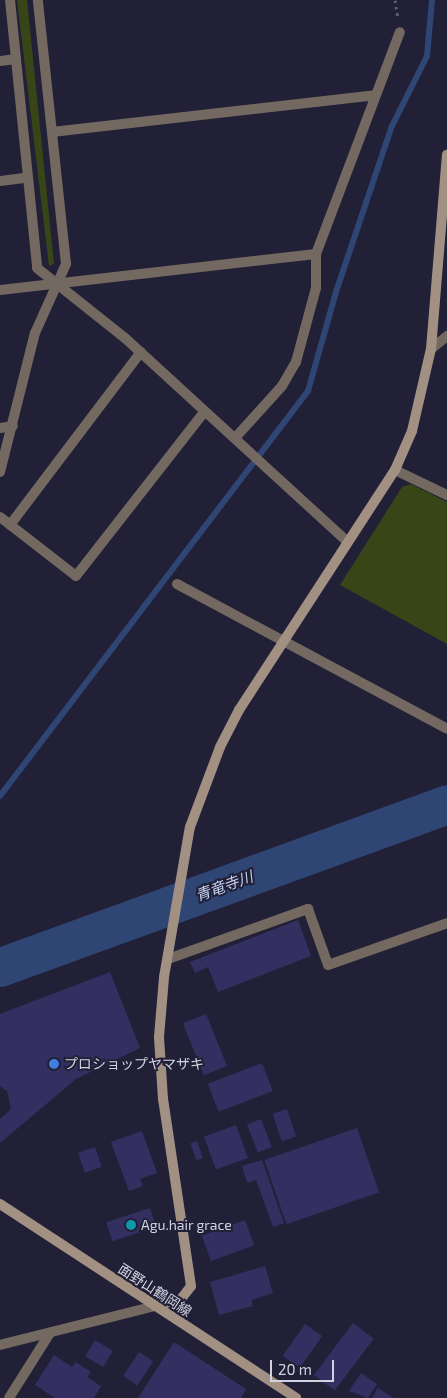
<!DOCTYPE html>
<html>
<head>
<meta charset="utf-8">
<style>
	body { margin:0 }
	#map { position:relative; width:447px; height:1398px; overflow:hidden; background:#212036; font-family:"Exo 2","Noto Sans JP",sans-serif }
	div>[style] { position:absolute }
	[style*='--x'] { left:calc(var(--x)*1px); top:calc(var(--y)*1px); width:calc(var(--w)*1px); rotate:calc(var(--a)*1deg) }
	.green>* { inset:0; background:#384517 }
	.stream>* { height:6px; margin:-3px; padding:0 3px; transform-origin:3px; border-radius:3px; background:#2f4573 }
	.river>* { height:39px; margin:-19.5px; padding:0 19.5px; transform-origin:19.5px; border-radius:19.5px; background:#2f4573 }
	.building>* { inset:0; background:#333061; transform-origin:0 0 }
	.path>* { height:3px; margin-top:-1.5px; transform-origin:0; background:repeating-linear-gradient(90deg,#5b5a6e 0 2.5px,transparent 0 6.5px) }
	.street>* { height:10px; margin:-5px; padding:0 5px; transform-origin:5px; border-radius:5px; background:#746960 }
	.secondary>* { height:10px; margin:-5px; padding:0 5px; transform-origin:5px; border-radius:5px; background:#a29083 }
	.dots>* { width:14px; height:14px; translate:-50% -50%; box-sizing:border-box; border:2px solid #212036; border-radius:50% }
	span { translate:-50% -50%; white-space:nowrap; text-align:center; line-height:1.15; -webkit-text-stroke:4px #212036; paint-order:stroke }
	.poi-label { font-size:14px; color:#d1d2e1 }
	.left { translate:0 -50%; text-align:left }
	.street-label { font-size:14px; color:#d1d2e1 }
	.water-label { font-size:15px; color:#c3d2f0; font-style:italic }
	.scale { position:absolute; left:270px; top:1360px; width:64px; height:22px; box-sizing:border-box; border:2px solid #d1d2e1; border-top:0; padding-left:6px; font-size:15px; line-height:18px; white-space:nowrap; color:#d1d2e1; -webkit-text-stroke:4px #212036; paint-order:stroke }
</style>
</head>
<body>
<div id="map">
	<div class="green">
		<div style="clip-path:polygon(17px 0,27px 0,54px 264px,49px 266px)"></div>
		<div style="clip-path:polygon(411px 484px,447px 502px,447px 644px,340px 585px,402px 487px)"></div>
	</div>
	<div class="stream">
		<div style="--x:0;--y:796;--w:509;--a:-52.75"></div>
		<div style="--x:308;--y:391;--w:103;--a:-74.2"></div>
		<div style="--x:336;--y:292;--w:175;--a:-71.4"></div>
		<div style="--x:392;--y:126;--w:78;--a:-63.4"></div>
		<div style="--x:427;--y:56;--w:56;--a:-84.9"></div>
	</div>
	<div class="river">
		<div style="--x:0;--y:967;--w:476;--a:-20"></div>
	</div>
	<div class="building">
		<div style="clip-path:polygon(298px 920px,311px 956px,218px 992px,208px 967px,195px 973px,190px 962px)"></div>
		<div style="clip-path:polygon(110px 972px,140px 1048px,76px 1079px,0 1143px,0 1119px,11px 1109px,7px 1091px,0 1086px,0 1014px)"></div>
		<div style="left:206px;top:1014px;width:56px;height:25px;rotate:68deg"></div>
		<div style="left:262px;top:1063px;width:30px;height:58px;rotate:69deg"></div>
		<div style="left:287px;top:1109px;width:29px;height:15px;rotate:72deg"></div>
		<div style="left:261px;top:1119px;width:30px;height:15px;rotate:69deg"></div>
		<div style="left:236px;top:1125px;width:35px;height:34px;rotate:70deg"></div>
		<div style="left:357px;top:1128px;width:68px;height:98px;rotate:71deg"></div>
		<div style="clip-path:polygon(142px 1131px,157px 1173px,140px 1179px,143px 1186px,129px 1191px,111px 1142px)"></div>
		<div style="left:197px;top:1141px;width:18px;height:7px;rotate:71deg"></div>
		<div style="left:95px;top:1147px;width:21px;height:18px;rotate:71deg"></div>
		<div style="clip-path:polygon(262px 1160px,284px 1223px,273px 1227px,256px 1180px,247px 1183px,242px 1166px)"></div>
		<div style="left:150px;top:1208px;width:20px;height:46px;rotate:72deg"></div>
		<div style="left:245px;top:1220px;width:27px;height:46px;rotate:70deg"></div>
		<div style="clip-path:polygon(265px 1266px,273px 1293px,251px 1300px,253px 1306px,219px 1315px,210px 1282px)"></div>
		<div style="left:353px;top:1323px;width:26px;height:65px;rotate:37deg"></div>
		<div style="left:305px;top:1324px;width:21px;height:39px;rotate:35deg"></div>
		<div style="left:95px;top:1340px;width:21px;height:19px;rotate:31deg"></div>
		<div style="clip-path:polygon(174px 1342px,246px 1389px,241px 1398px,138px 1398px)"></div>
		<div style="left:139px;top:1352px;width:17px;height:29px;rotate:33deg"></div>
		<div style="clip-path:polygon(54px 1355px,72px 1367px,76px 1362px,91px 1372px,87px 1377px,101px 1386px,94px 1398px,55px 1398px,35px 1385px)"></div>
		<div style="clip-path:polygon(361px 1373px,377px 1384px,368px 1398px,349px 1391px)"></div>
		<div style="clip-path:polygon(378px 1388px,394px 1398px,372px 1398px)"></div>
	</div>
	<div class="path">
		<div style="--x:395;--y:0;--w:19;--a:81"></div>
	</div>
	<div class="street">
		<div style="--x:10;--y:0;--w:269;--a:84.2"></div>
		<div style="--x:37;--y:268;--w:112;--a:38.5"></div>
		<div style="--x:125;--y:338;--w:302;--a:42.5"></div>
		<div style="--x:0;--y:61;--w:16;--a:-7"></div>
		<div style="--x:52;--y:132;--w:325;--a:-6.5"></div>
		<div style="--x:0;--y:181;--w:26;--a:-7"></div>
		<div style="--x:0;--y:290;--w:318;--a:-6.5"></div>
		<div style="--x:431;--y:349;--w:21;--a:-39"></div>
		<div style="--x:0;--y:428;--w:13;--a:-9"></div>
		<div style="--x:235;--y:438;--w:70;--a:-47.9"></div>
		<div style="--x:282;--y:386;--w:28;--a:-60"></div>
		<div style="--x:296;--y:362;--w:77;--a:-74.9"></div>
		<div style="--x:316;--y:288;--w:34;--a:-90"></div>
		<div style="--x:316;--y:254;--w:237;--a:-69.3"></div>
		<div style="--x:395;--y:470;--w:58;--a:25.7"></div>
		<div style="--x:0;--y:472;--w:143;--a:-75.9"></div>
		<div style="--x:35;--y:333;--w:76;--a:-65.8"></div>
		<div style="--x:66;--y:264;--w:265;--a:-96.1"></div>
		<div style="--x:0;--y:517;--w:96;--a:37.8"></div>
		<div style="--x:76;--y:576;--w:209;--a:-52"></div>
		<div style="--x:10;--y:525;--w:217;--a:-52.9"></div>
		<div style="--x:177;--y:584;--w:306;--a:28.2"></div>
		<div style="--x:168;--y:959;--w:149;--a:-19.7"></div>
		<div style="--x:308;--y:909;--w:59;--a:70.3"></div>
		<div style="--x:328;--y:965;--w:126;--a:-19.4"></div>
		<div style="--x:0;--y:1345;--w:160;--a:-14.1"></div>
		<div style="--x:9;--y:1398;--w:77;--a:-57.8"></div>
	</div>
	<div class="secondary">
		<div style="--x:0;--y:1204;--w:354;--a:33.2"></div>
		<div style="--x:155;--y:1306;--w:27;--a:-15"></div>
		<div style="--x:181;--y:1299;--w:16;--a:-52"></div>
		<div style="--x:191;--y:1286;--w:189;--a:-98.5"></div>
		<div style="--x:163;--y:1099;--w:62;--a:-93.7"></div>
		<div style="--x:159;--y:1037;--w:60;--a:-85.2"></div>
		<div style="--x:164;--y:977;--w:152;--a:-80.2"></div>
		<div style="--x:190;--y:827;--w:85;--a:-69.4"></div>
		<div style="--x:220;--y:747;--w:42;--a:-62.8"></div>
		<div style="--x:239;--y:710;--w:286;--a:-57"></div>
		<div style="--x:395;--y:470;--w:43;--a:-66.4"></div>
		<div style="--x:412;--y:431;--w:84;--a:-77"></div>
		<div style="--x:431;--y:349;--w:195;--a:-85.3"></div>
	</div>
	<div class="dots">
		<div style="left:54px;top:1064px;background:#3f7fe0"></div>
		<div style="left:131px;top:1225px;background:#0f9aa8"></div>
	</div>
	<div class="poi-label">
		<span class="left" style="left:64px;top:1064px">プロショップヤマザキ</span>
		<span class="left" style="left:141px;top:1225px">Agu.hair grace</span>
	</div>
	<div class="street-label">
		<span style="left:155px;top:1290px;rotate:33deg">面野山鶴岡線</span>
	</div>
	<div class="water-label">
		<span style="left:224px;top:886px;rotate:-20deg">青竜寺川</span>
	</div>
	<div class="scale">20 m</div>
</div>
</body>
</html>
